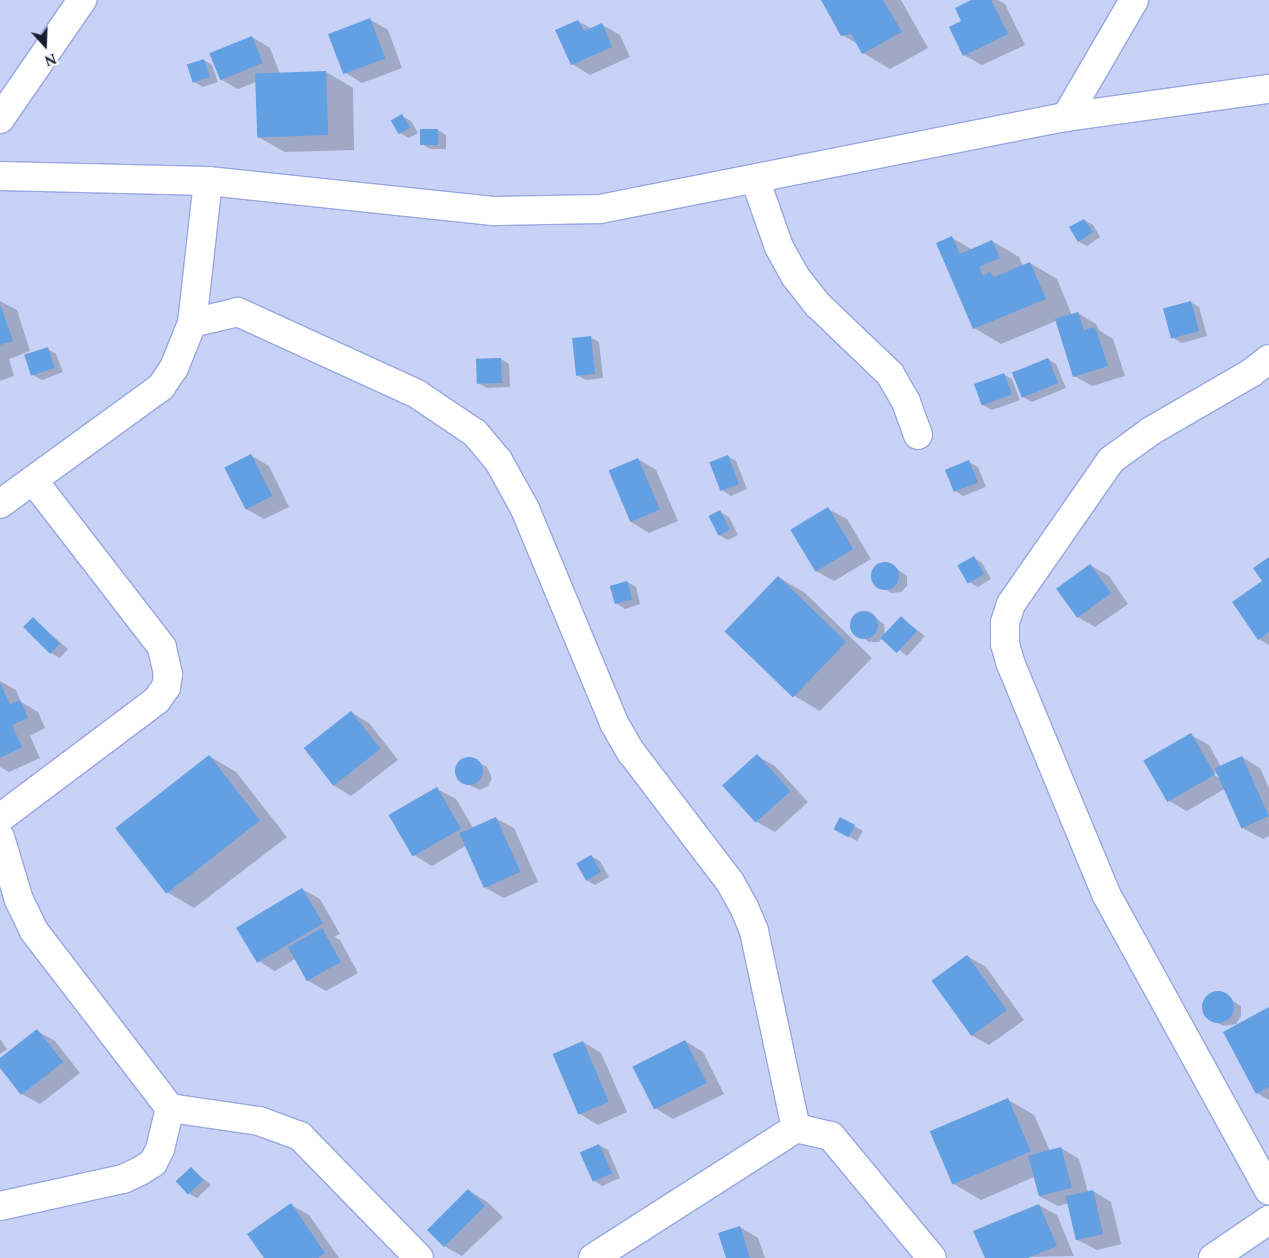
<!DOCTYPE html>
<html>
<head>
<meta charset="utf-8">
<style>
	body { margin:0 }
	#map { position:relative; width:1269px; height:1258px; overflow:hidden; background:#c7d2f6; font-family:Spectral,serif }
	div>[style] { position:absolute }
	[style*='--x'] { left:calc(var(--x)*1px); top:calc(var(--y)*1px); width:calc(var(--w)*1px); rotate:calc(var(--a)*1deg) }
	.shadow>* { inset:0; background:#0003 }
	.building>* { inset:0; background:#639fe3; transform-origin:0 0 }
	.round { border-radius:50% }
	.roads { filter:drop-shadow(1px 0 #97a7e1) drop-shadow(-1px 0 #97a7e1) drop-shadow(0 1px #97a7e1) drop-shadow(0 -1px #97a7e1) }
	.street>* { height:28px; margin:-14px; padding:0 14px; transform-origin:14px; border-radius:14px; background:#fff }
	.secondary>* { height:28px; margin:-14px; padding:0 14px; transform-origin:14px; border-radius:14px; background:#fff }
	span { translate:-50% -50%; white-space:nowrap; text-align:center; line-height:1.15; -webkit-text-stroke:4.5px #f2f4fa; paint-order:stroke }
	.north { position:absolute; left:20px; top:20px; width:50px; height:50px; -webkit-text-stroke:4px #f2f4fa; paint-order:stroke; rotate:160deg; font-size:14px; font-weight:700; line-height:20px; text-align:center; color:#171c32 }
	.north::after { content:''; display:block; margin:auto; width:18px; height:22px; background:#171c32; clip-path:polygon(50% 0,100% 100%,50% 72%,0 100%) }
</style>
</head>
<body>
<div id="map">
	<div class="shadow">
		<div style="clip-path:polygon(822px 0,901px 0,928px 48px,890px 69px,863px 53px,858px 44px,842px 35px)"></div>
		<div style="clip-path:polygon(974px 0,998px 0,1005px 4px,1025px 45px,982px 65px,964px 55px,963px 21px)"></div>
		<div style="clip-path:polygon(369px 19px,388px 30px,402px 68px,362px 83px,344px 72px)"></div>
		<div style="clip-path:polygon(578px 21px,592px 29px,601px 24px,620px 35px,630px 57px,590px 75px,572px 64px)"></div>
		<div style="clip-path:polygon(252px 37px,270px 48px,280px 74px,326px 72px,353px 88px,354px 150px,285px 152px,258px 137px,256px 82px,238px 89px,220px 79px)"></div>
		<div style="clip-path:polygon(204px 60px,212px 65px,218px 82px,203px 87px,194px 82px)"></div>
		<div style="clip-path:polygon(402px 116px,411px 121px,418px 133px,409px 138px,400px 133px)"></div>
		<div style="clip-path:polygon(438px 130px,446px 135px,446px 149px,430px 149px,422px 144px)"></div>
		<div style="clip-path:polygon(1084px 220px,1093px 225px,1100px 237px,1087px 246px,1078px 241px)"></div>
		<div style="clip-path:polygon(952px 238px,973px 250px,992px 241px,1019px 257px,1023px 266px,1030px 263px,1057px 279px,1072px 315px,1078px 313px,1096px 324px,1099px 330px,1113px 339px,1125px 376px,1092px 386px,1074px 376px,1056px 321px,1001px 344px,974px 328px)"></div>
		<div style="clip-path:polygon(0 301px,17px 310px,30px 351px,9px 359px,14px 376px,0 381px)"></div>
		<div style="clip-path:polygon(1190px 302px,1199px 307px,1207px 336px,1182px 343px,1173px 338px)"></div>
		<div style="clip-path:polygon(590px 337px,599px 342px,603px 378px,586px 380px,577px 375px)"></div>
		<div style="clip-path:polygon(47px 349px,56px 354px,63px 372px,42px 380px,33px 375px)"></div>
		<div style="clip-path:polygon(501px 359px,509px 364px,510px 387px,487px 388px,478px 383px)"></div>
		<div style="clip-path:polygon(1048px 359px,1056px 364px,1066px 388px,1032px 402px,1023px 397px)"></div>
		<div style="clip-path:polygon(1003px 374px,1012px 379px,1020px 400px,992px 410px,983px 405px)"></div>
		<div style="clip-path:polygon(250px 455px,269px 466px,289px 507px,264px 519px,246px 509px)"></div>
		<div style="clip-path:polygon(728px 456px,736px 461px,747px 489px,731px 496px,722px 490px,712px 463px)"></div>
		<div style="clip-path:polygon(638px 459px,656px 470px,678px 521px,649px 533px,631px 522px)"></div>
		<div style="clip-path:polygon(969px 462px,978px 467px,986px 487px,963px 496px,954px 490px)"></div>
		<div style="clip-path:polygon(828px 509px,847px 519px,871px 559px,834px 581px,816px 571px)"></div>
		<div style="clip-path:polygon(720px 512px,729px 517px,738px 535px,728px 540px,719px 535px)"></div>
		<div style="clip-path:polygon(974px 558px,982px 563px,991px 579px,978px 587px,969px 582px)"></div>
		<div style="clip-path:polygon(1269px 558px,1269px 645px,1259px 639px)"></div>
		<div style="clip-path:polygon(880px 564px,890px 564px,907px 576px,907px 586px,901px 592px,891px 593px,874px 581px,873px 572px)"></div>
		<div style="clip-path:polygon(1090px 565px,1109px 576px,1128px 604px,1095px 627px,1076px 616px)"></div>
		<div style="clip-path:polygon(778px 577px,805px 593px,872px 658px,820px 711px,793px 695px,726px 631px)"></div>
		<div style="clip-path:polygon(627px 582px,636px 587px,640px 604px,625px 609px,616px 603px)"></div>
		<div style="clip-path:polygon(868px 612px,884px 624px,885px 635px,901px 618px,925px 636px,907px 656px,883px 637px,879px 642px,869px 642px,852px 630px,852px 620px,858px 613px)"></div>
		<div style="clip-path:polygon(33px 619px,68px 649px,60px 658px,51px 653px)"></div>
		<div style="clip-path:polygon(0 681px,16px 690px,21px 702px,38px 712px,45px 728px,30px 736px,40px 758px,9px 772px,0 767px)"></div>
		<div style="clip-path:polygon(351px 712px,369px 723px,398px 760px,351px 796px,333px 785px)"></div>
		<div style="clip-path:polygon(evenodd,1191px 735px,1209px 745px,1221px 767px,1242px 757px,1260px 768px,1269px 788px,1269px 836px,1263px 839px,1244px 829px,1226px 788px,1187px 811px,1169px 801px,1191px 735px,1210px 770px,1221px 776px,1221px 779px,1209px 772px,1210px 770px)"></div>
		<div style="clip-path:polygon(209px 756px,236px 772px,287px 837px,194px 908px,167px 892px)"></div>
		<div style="clip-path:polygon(757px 756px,775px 766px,808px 802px,775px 832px,757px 822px)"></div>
		<div style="clip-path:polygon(470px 758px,487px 767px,492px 778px,488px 786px,480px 790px,458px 780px,456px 771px,459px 763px)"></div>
		<div style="clip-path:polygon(437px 789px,456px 799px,473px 828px,495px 818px,514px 828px,538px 882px,504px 898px,486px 888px,467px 845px,432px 866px,414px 855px)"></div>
		<div style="clip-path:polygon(854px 826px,863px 831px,857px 841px,835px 828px)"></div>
		<div style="clip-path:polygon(591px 856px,600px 861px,609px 877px,595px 885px,586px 880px)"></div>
		<div style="clip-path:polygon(302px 889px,320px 899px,340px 934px,334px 937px,340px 940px,358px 973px,326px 991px,307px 980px,295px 959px,275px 971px,257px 960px)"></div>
		<div style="clip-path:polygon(967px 956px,986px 967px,1024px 1020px,989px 1045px,971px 1035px)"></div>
		<div style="clip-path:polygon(1220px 993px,1241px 1006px,1241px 1016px,1236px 1024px,1223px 1026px,1205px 1015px,1203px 1006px,1207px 997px)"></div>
		<div style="clip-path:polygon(1269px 1009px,1269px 1100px,1257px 1093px)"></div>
		<div style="clip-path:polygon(37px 1031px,55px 1041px,80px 1073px,40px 1104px,22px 1094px,0 1066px,0 1060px)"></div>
		<div style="clip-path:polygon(0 1039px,7px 1049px,0 1054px)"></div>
		<div style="clip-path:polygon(685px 1041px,703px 1052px,724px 1094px,673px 1119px,655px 1108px)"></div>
		<div style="clip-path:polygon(583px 1042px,601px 1053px,627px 1112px,598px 1125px,580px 1114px)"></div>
		<div style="clip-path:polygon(1007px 1099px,1034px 1115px,1050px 1151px,1061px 1148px,1079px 1159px,1088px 1192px,1093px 1191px,1111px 1202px,1121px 1244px,1097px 1250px,1078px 1240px,1069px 1203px,1058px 1206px,1039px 1196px,1034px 1177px,981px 1200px,954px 1184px)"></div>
		<div style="clip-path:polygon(599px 1145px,608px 1150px,620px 1178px,602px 1186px,593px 1180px)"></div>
		<div style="clip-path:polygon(191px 1168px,211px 1185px,197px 1198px,188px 1193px)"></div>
		<div style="clip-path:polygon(468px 1190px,486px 1201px,503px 1217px,462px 1256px,444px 1246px)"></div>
		<div style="clip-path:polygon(291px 1205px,309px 1215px,339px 1258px,266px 1258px)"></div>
		<div style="clip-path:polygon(1039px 1205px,1057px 1215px,1074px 1256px,986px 1258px)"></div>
		<div style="clip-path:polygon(740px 1227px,758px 1238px,765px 1258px,727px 1258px)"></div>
	</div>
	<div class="building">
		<div style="clip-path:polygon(821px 0,883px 0,902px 32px,862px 54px,851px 34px,841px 36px)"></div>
		<div style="clip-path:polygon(971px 0,991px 0,1008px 34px,963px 56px,949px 27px,961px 21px,955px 8px)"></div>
		<div style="left:370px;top:18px;width:43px;height:45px;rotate:69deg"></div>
		<div style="clip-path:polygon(578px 20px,584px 31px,602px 23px,612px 47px,571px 65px,555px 30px)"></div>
		<div style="left:252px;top:36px;width:29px;height:46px;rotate:68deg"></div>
		<div style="left:204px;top:59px;width:19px;height:18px;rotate:72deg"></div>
		<div style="left:326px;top:71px;width:64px;height:71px;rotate:88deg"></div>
		<div style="left:402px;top:114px;width:16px;height:13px;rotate:60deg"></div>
		<div style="left:420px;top:129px;width:18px;height:16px"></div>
		<div style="clip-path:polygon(1084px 219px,1093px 232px,1078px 242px,1069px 227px)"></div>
		<div style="clip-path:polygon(952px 236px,960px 254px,992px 240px,1000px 258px,979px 267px,983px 276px,990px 272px,994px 277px,1030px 262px,1046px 299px,973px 329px,936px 243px)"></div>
		<div style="left:1191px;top:301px;width:31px;height:29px;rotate:75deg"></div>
		<div style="clip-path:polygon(0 304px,13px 341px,0 345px)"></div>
		<div style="clip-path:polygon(1078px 312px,1084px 330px,1095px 327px,1108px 366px,1073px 377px,1055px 319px)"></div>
		<div style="left:591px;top:336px;width:38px;height:19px;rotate:84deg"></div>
		<div style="left:48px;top:347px;width:22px;height:25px;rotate:72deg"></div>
		<div style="left:501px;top:358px;width:25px;height:25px;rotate:88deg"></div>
		<div style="left:1048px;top:358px;width:27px;height:39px;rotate:68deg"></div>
		<div style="left:1004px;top:373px;width:23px;height:32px;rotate:70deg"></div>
		<div style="left:251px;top:454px;width:47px;height:30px;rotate:63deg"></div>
		<div style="left:728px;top:455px;width:31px;height:20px;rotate:69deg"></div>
		<div style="left:638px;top:458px;width:56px;height:32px;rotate:67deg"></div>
		<div style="left:969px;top:460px;width:24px;height:26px;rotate:68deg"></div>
		<div style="left:828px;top:507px;width:49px;height:44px;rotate:59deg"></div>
		<div style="left:720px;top:510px;width:22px;height:13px;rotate:63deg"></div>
		<div style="left:974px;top:556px;width:21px;height:19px;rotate:61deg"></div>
		<div style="clip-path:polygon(1269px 557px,1269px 632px,1258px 640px,1232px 602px,1262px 581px,1253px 568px)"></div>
		<div class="round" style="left:871px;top:562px;width:28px;height:28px"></div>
		<div style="left:1090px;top:564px;width:36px;height:42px;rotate:54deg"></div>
		<div style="left:778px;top:576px;width:95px;height:77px;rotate:44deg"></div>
		<div style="left:627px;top:581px;width:19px;height:18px;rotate:74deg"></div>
		<div class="round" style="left:850px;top:611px;width:28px;height:28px"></div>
		<div style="left:901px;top:616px;width:22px;height:30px;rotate:43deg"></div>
		<div style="left:33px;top:617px;width:38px;height:14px;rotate:45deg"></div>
		<div style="clip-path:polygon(0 683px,10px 704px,20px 700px,28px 718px,12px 725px,22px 747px,0 758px)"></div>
		<div style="left:351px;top:711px;width:48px;height:60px;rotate:52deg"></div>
		<div style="left:1191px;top:733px;width:48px;height:55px;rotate:60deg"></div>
		<div style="left:757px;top:754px;width:50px;height:47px;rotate:48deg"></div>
		<div style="left:209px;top:755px;width:83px;height:119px;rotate:52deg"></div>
		<div style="left:1242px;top:756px;width:66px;height:30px;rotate:66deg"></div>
		<div class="round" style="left:455px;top:757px;width:28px;height:28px"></div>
		<div style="left:437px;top:787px;width:48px;height:56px;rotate:60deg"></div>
		<div style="left:496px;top:817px;width:60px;height:40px;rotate:66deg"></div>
		<div style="left:840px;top:817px;width:17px;height:14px;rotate:28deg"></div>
		<div style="left:591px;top:855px;width:20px;height:17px;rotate:60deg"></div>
		<div style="left:302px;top:888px;width:41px;height:77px;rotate:59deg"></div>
		<div style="left:322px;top:928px;width:39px;height:39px;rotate:61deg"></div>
		<div style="left:967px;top:955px;width:68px;height:44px;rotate:54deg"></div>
		<div class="round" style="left:1202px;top:991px;width:32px;height:32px"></div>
		<div style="clip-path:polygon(1269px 1007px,1269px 1087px,1256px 1094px,1223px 1032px)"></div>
		<div style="clip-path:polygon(37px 1029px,63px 1062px,21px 1095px,0 1068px,0 1058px)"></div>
		<div style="left:685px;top:1040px;width:48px;height:59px;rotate:63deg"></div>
		<div style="left:583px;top:1041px;width:66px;height:33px;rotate:67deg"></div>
		<div style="left:1008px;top:1098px;width:58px;height:85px;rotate:67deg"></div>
		<div style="left:599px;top:1144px;width:32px;height:21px;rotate:66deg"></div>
		<div style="left:1061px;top:1147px;width:42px;height:34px;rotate:75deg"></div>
		<div style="left:191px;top:1167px;width:18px;height:21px;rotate:47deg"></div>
		<div style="left:468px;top:1189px;width:24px;height:58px;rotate:45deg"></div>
		<div style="left:1093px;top:1190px;width:45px;height:28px;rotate:77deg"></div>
		<div style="clip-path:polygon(291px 1203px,325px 1253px,318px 1258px,264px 1258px,247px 1234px)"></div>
		<div style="clip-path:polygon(1039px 1204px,1057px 1246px,1028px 1258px,985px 1258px,973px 1231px)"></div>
		<div style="clip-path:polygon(740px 1226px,750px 1258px,726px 1258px,718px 1233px)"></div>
	</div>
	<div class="roads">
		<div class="street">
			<div style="--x:1066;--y:117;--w:135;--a:-59.8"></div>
			<div style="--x:0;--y:119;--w:145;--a:-55.4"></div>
			<div style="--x:755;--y:179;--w:72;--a:70.6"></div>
			<div style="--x:779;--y:247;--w:33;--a:61"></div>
			<div style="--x:795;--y:276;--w:37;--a:52"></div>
			<div style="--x:818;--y:305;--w:100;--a:43.8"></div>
			<div style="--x:890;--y:374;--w:32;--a:60"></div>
			<div style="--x:906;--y:402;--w:35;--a:70"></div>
			<div style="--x:208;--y:181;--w:143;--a:96.4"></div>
			<div style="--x:192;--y:323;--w:47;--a:-13.4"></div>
			<div style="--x:238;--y:312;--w:197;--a:24.6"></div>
			<div style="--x:417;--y:394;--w:70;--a:33.9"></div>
			<div style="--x:475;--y:433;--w:35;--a:50"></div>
			<div style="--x:498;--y:460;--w:56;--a:61.1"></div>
			<div style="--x:525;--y:509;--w:232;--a:67.4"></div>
			<div style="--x:614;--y:723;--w:34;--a:60"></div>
			<div style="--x:631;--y:752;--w:163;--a:52.7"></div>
			<div style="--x:730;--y:882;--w:29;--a:61"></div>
			<div style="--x:744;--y:907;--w:26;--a:67"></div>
			<div style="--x:754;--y:931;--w:201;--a:78"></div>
			<div style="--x:796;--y:1128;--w:36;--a:13"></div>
			<div style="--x:831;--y:1136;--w:158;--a:50.4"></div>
			<div style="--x:1269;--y:359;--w:23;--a:142"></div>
			<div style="--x:1251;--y:373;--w:116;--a:149.9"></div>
			<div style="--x:1151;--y:431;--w:49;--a:144.1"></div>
			<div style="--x:1111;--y:460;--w:175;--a:124.8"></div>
			<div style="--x:1011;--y:604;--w:20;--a:108"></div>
			<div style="--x:1005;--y:623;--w:21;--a:90"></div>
			<div style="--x:1005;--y:644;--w:19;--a:74"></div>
			<div style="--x:1010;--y:662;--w:251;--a:67.5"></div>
			<div style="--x:1106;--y:894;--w:338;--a:61.2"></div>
			<div style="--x:0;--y:504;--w:199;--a:-36"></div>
			<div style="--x:161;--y:387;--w:23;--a:-56"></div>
			<div style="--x:174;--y:368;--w:48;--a:-68.2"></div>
			<div style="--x:0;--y:818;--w:196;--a:-36.9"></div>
			<div style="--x:157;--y:700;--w:16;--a:-55"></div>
			<div style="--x:166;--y:687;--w:13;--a:-81"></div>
			<div style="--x:168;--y:674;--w:28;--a:-103"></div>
			<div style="--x:162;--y:647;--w:211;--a:-127.7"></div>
			<div style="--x:0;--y:837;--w:66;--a:73.2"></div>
			<div style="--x:19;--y:900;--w:34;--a:64"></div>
			<div style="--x:34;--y:931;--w:223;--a:52.5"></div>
			<div style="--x:170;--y:1108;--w:90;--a:8.3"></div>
			<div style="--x:259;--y:1121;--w:44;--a:20.1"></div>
			<div style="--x:300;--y:1136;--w:170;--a:45.7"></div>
			<div style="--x:0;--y:1206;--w:126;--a:-12.4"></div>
			<div style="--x:123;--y:1179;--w:19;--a:-25"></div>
			<div style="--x:140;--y:1171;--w:15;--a:-32"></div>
			<div style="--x:153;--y:1163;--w:16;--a:-63"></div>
			<div style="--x:160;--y:1149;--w:42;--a:-76.3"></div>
			<div style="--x:593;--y:1258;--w:241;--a:-32.6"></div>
			<div style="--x:1213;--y:1258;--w:68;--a:-34.2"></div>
		</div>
		<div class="secondary">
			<div style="--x:0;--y:176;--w:208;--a:1.4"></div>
			<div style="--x:208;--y:181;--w:289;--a:6"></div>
			<div style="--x:495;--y:211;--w:105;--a:-1.1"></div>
			<div style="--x:600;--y:209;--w:475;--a:-11.2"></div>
			<div style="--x:1066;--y:117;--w:205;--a:-7.9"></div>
		</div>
	</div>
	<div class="north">N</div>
</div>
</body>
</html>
